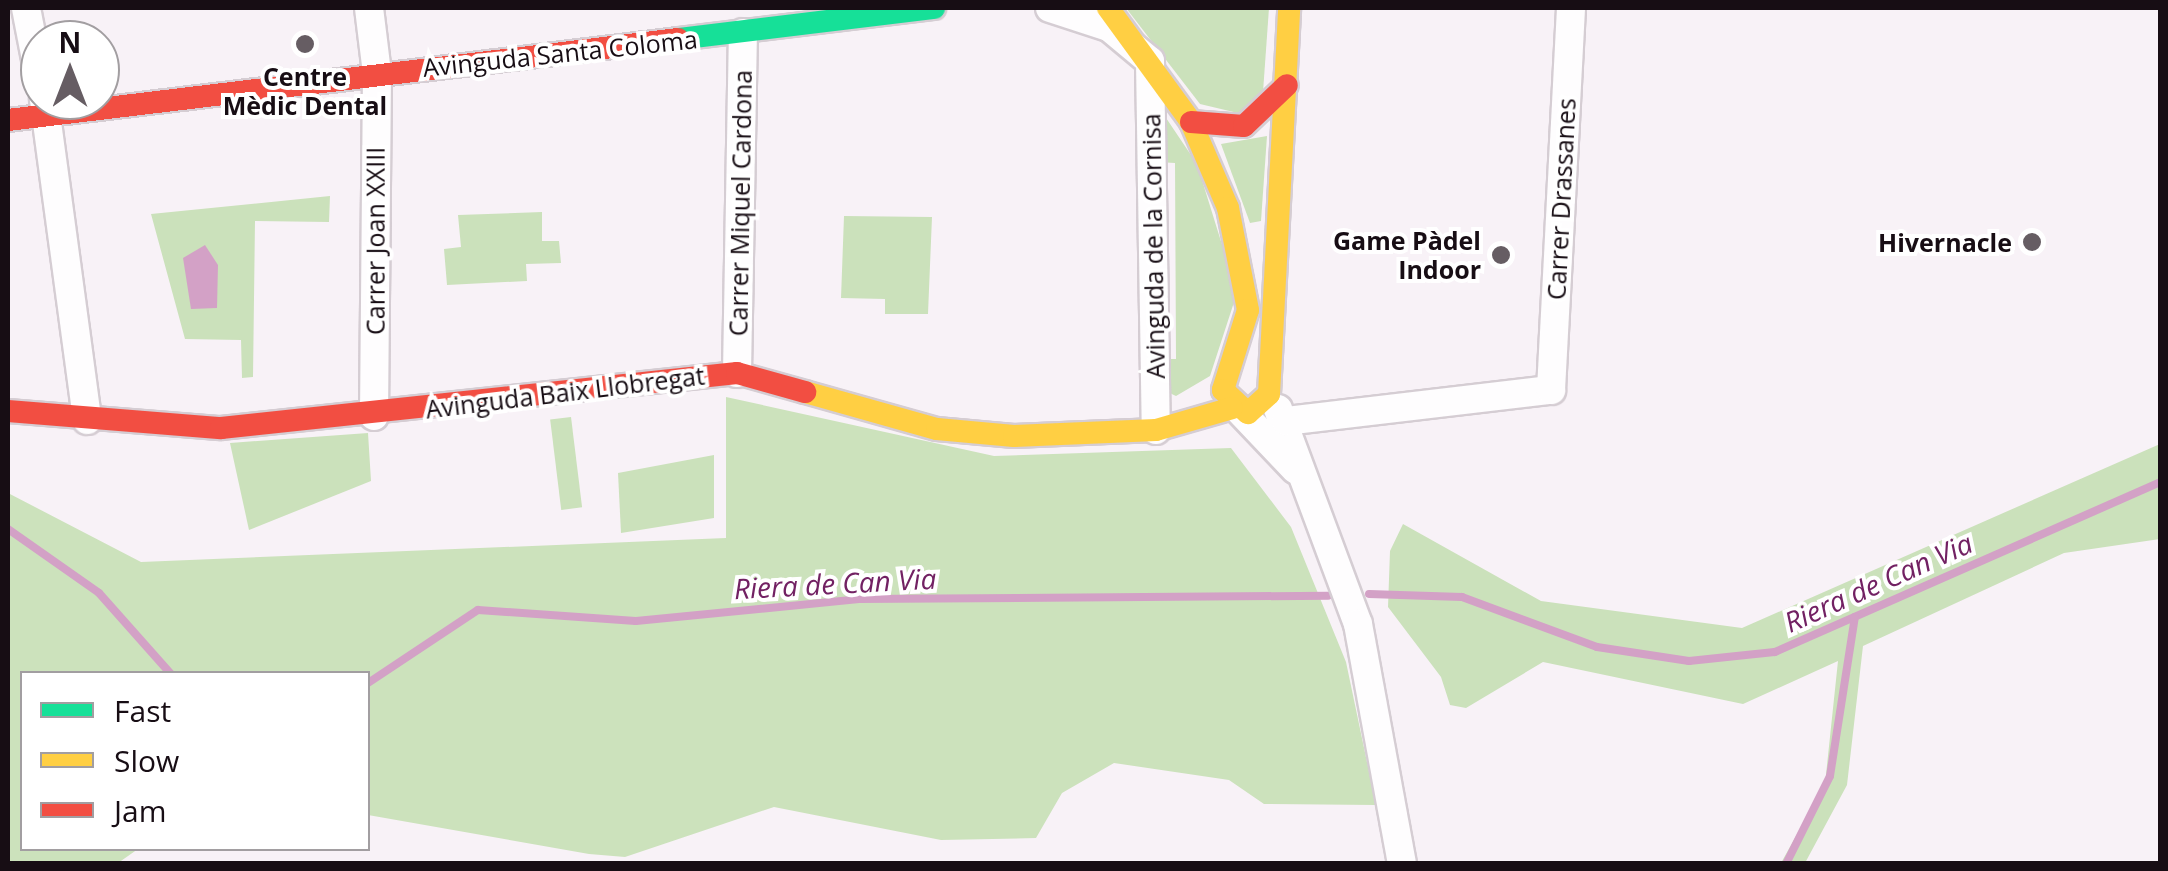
<!DOCTYPE html>
<html>
<head>
<meta charset="utf-8">
<style>
	body { margin:0 }
	#map { position:relative; width:2168px; height:871px; overflow:hidden; background:#f8f2f7; font-family:"Open Sans",sans-serif }
	div>[style] { position:absolute }
	[style*='--x'] { left:calc(var(--x)*1px); top:calc(var(--y)*1px); width:calc(var(--w)*1px); rotate:calc(var(--a)*1deg) }
	.green>* { inset:0; background:#cbe1bb; transform-origin:0 0 }
	.forest>* { inset:0; background:#cce2bc }
	.water>* { inset:0; background:#d3a1c6 }
	.stream>* { height:8px; margin:-4px; padding:0 4px; transform-origin:4px; border-radius:4px; background:#d3a1c6 }
	.roads { filter:drop-shadow(2px 0 #d5cdd3) drop-shadow(-2px 0 #d5cdd3) drop-shadow(0 2px #d5cdd3) drop-shadow(0 -2px #d5cdd3) }
	.street>* { height:28px; margin:-14px; padding:0 14px; transform-origin:14px; border-radius:14px; background:#fefdfe }
	.fast>* { height:22px; margin:-11px; padding:0 11px; transform-origin:11px; border-radius:11px; background:#16e098 }
	.slow>* { height:22px; margin:-11px; padding:0 11px; transform-origin:11px; border-radius:11px; background:#ffcf43 }
	.jam>* { height:22px; margin:-11px; padding:0 11px; transform-origin:11px; border-radius:11px; background:#f24e42 }
	.dots>* { width:28px; height:28px; translate:-50% -50%; box-sizing:border-box; border:5px solid #fff; border-radius:50% }
	span { translate:-50% -50%; white-space:nowrap; text-align:center; line-height:1.15; -webkit-text-stroke:8px #fff; paint-order:stroke }
	.street-label { font-size:25px; color:#170d14 }
	.poi-label { font-size:25px; color:#170d14; font-weight:700 }
	.right { translate:-100% -50%; text-align:right }
	.water-label { font-size:28px; color:#722163; font-style:italic }
	.frame { position:absolute; inset:0; border:10px solid #170d14; pointer-events:none }
	.legend { position:absolute; left:20px; top:671px; width:350px; height:180px; box-sizing:border-box; background:#fff; border:2px solid #a29ea1; margin:0; padding:12px 18px; list-style:none; font-size:30px; color:#170d14 }
	.legend li { display:flex; align-items:center; gap:20px; height:50px }
	.legend b { width:50px; border:2px solid #a29ea1 }
	.north { position:absolute; left:20px; top:20px; width:100px; height:100px; box-sizing:border-box; background:#fff; border:2px solid #a29ea1; border-radius:50%; rotate:0deg; font-size:28px; font-weight:700; line-height:40px; text-align:center; color:#170d14 }
	.north::after { content:''; display:block; margin:auto; width:35px; height:45px; background:#665d63; clip-path:polygon(50% 0,100% 100%,50% 72%,0 100%) }
</style>
</head>
<body>
<div id="map">
	<div class="green">
		<div style="clip-path:polygon(1126px 8px,1269px 8px,1263px 92px,1242px 114px,1200px 104px)"></div>
		<div style="clip-path:polygon(1158px 106px,1197px 164px,1237px 293px,1210px 376px,1176px 396px,1163px 390px,1160px 359px,1176px 359px,1175px 163px,1157px 162px)"></div>
		<div style="clip-path:polygon(1267px 136px,1261px 221px,1250px 223px,1221px 144px)"></div>
		<div style="clip-path:polygon(330px 196px,329px 222px,255px 221px,253px 377px,242px 378px,241px 340px,185px 339px,151px 214px)"></div>
		<div style="clip-path:polygon(542px 212px,542px 241px,559px 241px,561px 263px,526px 264px,527px 281px,447px 285px,444px 249px,461px 247px,458px 215px)"></div>
		<div style="clip-path:polygon(844px 216px,932px 217px,928px 314px,885px 314px,885px 299px,841px 298px)"></div>
		<div style="left:571px;top:417px;width:91px;height:21px;rotate:83deg"></div>
		<div style="clip-path:polygon(368px 433px,371px 481px,249px 530px,230px 443px)"></div>
		<div style="clip-path:polygon(2160px 444px,2160px 539px,2064px 553px,1863px 646px,1847px 785px,1805px 863px,1781px 863px,1825px 784px,1838px 661px,1743px 704px,1543px 662px,1466px 708px,1450px 705px,1441px 677px,1388px 607px,1390px 551px,1403px 524px,1541px 601px,1742px 628px)"></div>
		<div style="clip-path:polygon(714px 455px,714px 518px,621px 533px,618px 473px)"></div>
	</div>
	<div class="forest">
		<div style="clip-path:polygon(726px 397px,994px 456px,1231px 448px,1291px 527px,1346px 662px,1376px 805px,1264px 804px,1229px 780px,1114px 763px,1062px 793px,1036px 838px,941px 840px,774px 807px,625px 857px,589px 854px,368px 815px,368px 674px,22px 674px,22px 848px,138px 849px,118px 863px,8px 863px,8px 493px,141px 562px,726px 538px)"></div>
	</div>
	<div class="water">
		<div style="clip-path:polygon(205px 245px,218px 265px,217px 308px,191px 309px,183px 258px)"></div>
	</div>
	<div class="stream">
		<div style="--x:8;--y:529;--w:111;--a:35.1"></div>
		<div style="--x:99;--y:593;--w:108;--a:48.4"></div>
		<div style="--x:1369;--y:594;--w:93;--a:1.8"></div>
		<div style="--x:1462;--y:597;--w:144;--a:20.3"></div>
		<div style="--x:1597;--y:647;--w:93;--a:8.7"></div>
		<div style="--x:1689;--y:661;--w:86;--a:-6"></div>
		<div style="--x:1775;--y:652;--w:421;--a:-23.8"></div>
		<div style="--x:368;--y:683;--w:132;--a:-33.6"></div>
		<div style="--x:478;--y:610;--w:158;--a:4"></div>
		<div style="--x:636;--y:621;--w:224;--a:-5.6"></div>
		<div style="--x:859;--y:599;--w:469;--a:-0.4"></div>
		<div style="--x:1786;--y:864;--w:98;--a:-63.4"></div>
		<div style="--x:1830;--y:776;--w:161;--a:-81.1"></div>
	</div>
	<div class="roads">
		<div class="street">
			<div style="--x:26;--y:8;--w:73;--a:79"></div>
			<div style="--x:369;--y:8;--w:65;--a:83"></div>
			<div style="--x:377;--y:73;--w:343;--a:90.5"></div>
			<div style="--x:1050;--y:8;--w:62;--a:17.9"></div>
			<div style="--x:1109;--y:27;--w:53;--a:39.7"></div>
			<div style="--x:1150;--y:61;--w:369;--a:89.1"></div>
			<div style="--x:44;--y:100;--w:323;--a:82.3"></div>
			<div style="--x:737;--y:373;--w:340;--a:-89"></div>
			<div style="--x:1278;--y:409;--w:229;--a:69.6"></div>
			<div style="--x:1358;--y:624;--w:244;--a:79.6"></div>
			<div style="--x:1241;--y:412;--w:79;--a:46.5"></div>
			<div style="--x:1286;--y:421;--w:267;--a:-6.7"></div>
			<div style="--x:1551;--y:390;--w:383;--a:-87"></div>
		</div>
		<div class="fast">
			<div style="--x:678;--y:39;--w:258;--a:-6.9"></div>
		</div>
		<div class="slow">
			<div style="--x:1108;--y:8;--w:141;--a:53.9"></div>
			<div style="--x:1191;--y:122;--w:94;--a:66.7"></div>
			<div style="--x:1228;--y:208;--w:104;--a:78.9"></div>
			<div style="--x:1248;--y:310;--w:84;--a:107.4"></div>
			<div style="--x:1223;--y:390;--w:34;--a:43"></div>
			<div style="--x:1248;--y:413;--w:28;--a:-42"></div>
			<div style="--x:1269;--y:394;--w:387;--a:-87"></div>
			<div style="--x:805;--y:392;--w:137;--a:15.7"></div>
			<div style="--x:937;--y:429;--w:77;--a:5.2"></div>
			<div style="--x:1014;--y:436;--w:142;--a:-2.4"></div>
			<div style="--x:1156;--y:430;--w:79;--a:-16.1"></div>
		</div>
		<div class="jam">
			<div style="--x:8;--y:120;--w:675;--a:-6.89"></div>
			<div style="--x:1191;--y:122;--w:53;--a:4.3"></div>
			<div style="--x:1244;--y:126;--w:59;--a:-43.6"></div>
			<div style="--x:8;--y:411;--w:214;--a:4.6"></div>
			<div style="--x:221;--y:428;--w:519;--a:-6.08"></div>
			<div style="--x:737;--y:373;--w:71;--a:15.6"></div>
		</div>
	</div>
	<div class="dots">
		<div style="left:305px;top:44px;background:#665d63"></div>
		<div style="left:2032px;top:242px;background:#665d63"></div>
		<div style="left:1501px;top:255px;background:#665d63"></div>
	</div>
	<div class="street-label">
		<span style="left:560px;top:53px;rotate:-6deg">Avinguda Santa Coloma</span>
		<span style="left:1561px;top:199px;rotate:-87deg">Carrer Drassanes</span>
		<span style="left:740px;top:203px;rotate:-89deg">Carrer Miquel Cardona</span>
		<span style="left:375px;top:241px;rotate:-90deg">Carrer Joan XXIII</span>
		<span style="left:1153px;top:246px;rotate:-91deg">Avinguda de la Cornisa</span>
		<span style="left:565px;top:392px;rotate:-7deg">Avinguda Baix Llobregat</span>
	</div>
	<div class="poi-label">
		<span style="left:305px;top:91px">Centre<br>Mèdic Dental</span>
		<span class="right" style="left:1481px;top:255px">Game Pàdel<br>Indoor</span>
		<span class="right" style="left:2012px;top:242px">Hivernacle</span>
	</div>
	<div class="water-label">
		<span style="left:1878px;top:582px;rotate:-24deg">Riera de Can Via</span>
		<span style="left:835px;top:583px;rotate:-3deg">Riera de Can Via</span>
	</div>
	<div class="frame"></div>
	<ul class="legend">
	<li><b style="height:12px;background:#16e098"></b>Fast</li>
	<li><b style="height:12px;background:#ffcf43"></b>Slow</li>
	<li><b style="height:12px;background:#f24e42"></b>Jam</li>
	</ul>
	<div class="north">N</div>
</div>
</body>
</html>
